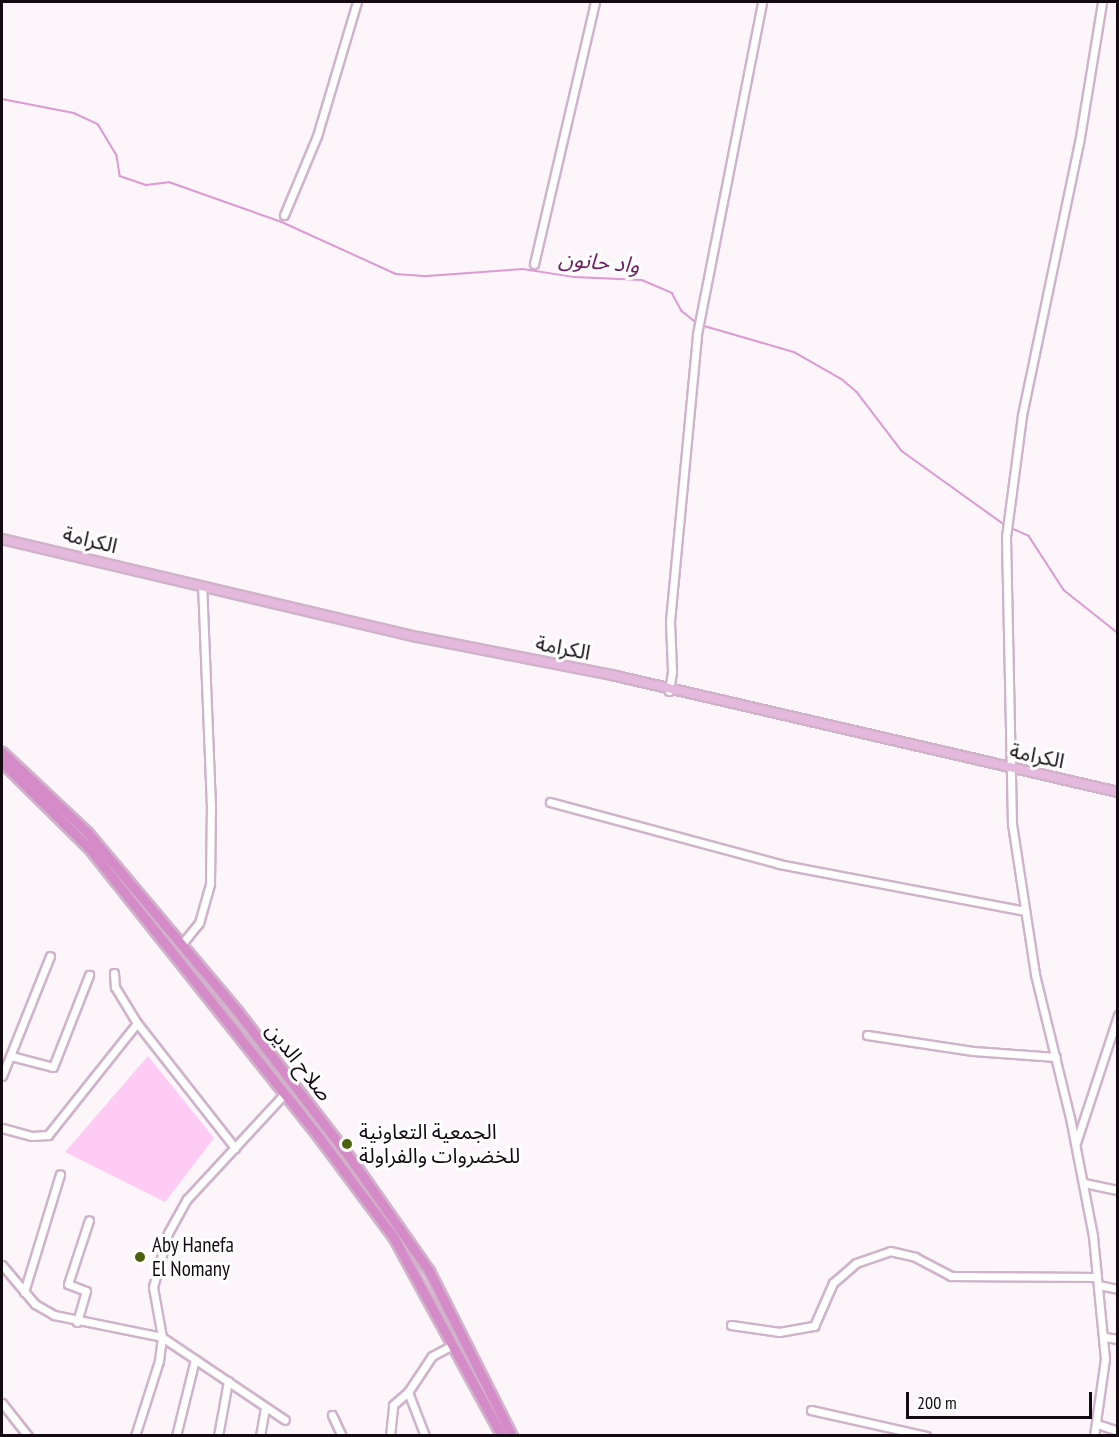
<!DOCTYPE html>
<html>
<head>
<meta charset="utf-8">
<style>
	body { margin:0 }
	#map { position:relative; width:1119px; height:1437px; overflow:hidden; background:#fcf6fb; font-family:"PT Sans Narrow","Noto Sans Arabic",sans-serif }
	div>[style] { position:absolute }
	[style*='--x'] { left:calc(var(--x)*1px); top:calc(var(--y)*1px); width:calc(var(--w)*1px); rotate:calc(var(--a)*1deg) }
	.green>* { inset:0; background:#fdcbf3 }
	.stream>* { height:1.5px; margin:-0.75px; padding:0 0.75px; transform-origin:0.75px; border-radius:0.75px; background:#de99d2 }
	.roads { filter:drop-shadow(2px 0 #d0b3ca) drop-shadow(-2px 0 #d0b3ca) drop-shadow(0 2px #d0b3ca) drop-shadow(0 -2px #d0b3ca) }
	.minor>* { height:7px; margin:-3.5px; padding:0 3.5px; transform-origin:3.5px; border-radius:3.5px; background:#fff }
	.major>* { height:8px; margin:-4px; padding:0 4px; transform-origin:4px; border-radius:4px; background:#e5b9dd }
	.highway>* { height:9px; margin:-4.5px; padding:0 4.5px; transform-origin:4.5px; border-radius:4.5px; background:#d48bc7 }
	.dots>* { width:16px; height:16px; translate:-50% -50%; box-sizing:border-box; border:3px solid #fff; border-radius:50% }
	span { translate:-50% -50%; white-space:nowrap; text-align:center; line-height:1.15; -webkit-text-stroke:6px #fff; paint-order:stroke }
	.street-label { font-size:21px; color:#140b12 }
	.poi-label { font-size:21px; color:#140b12 }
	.left { translate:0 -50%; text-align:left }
	.water-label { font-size:22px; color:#6d1d63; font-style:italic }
	.frame { position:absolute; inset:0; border:3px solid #140b12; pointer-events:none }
	.scale { position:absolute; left:906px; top:1392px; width:186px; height:27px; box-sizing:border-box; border:3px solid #140b12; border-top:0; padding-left:8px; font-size:18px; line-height:21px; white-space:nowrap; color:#140b12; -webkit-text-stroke:4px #fff; paint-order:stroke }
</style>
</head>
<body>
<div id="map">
	<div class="green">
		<div style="clip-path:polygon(148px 1056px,214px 1138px,165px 1202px,65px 1152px)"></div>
	</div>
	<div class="stream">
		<div style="--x:2;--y:99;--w:73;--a:11"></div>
		<div style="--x:74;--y:113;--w:26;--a:25"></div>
		<div style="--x:98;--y:124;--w:37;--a:59"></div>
		<div style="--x:117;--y:156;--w:20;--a:81"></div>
		<div style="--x:120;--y:176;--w:28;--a:19"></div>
		<div style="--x:146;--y:185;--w:23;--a:-7"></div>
		<div style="--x:169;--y:182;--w:120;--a:19.5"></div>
		<div style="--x:282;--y:222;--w:125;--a:24.5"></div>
		<div style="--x:396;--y:274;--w:31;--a:4"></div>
		<div style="--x:427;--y:276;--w:96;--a:-4.2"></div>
		<div style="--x:523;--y:269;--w:52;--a:8.9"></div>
		<div style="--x:574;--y:277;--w:68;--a:2.5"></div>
		<div style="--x:642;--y:280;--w:33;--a:23"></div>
		<div style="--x:672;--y:293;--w:21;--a:61"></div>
		<div style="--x:682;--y:311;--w:19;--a:39"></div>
		<div style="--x:701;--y:325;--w:97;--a:16.2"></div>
		<div style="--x:794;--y:352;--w:56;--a:29.7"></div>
		<div style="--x:843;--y:380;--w:18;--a:41"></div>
		<div style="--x:857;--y:392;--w:74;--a:52.7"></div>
		<div style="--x:902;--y:451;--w:127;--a:35.7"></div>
		<div style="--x:1009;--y:527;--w:22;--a:24"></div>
		<div style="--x:1029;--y:536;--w:64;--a:57.1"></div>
		<div style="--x:1064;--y:590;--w:69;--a:38.5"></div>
	</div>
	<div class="roads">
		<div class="minor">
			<div style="--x:284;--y:215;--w:86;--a:-67.3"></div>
			<div style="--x:317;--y:136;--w:140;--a:-73.4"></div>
			<div style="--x:534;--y:264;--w:269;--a:-76.9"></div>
			<div style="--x:669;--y:691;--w:20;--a:-81"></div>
			<div style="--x:672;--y:671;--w:50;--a:-92.3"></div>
			<div style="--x:670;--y:621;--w:288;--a:-84.6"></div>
			<div style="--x:697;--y:334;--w:338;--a:-78.9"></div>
			<div style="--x:550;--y:802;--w:237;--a:15.1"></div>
			<div style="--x:779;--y:864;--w:250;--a:10.8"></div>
			<div style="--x:181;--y:945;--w:28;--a:-51"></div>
			<div style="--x:199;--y:923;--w:41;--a:-74.2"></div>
			<div style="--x:210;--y:884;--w:77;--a:-89.3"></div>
			<div style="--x:211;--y:807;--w:220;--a:-92.3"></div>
			<div style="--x:114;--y:973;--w:14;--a:86"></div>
			<div style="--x:115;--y:987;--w:42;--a:58.6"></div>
			<div style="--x:867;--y:1035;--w:107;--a:8.6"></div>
			<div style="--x:973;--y:1051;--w:83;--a:4.1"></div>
			<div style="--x:11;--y:1056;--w:43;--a:14.7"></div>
			<div style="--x:53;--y:1067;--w:99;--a:-68.6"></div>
			<div style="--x:2;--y:1076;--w:129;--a:-68.2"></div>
			<div style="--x:2;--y:1128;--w:31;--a:15"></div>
			<div style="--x:32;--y:1136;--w:16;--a:-4"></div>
			<div style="--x:48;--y:1135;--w:143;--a:-51.5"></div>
			<div style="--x:137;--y:1023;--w:159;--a:51.9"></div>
			<div style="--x:1076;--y:1143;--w:135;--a:-71.8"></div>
			<div style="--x:1084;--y:1183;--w:35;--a:12"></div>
			<div style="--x:2;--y:1265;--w:51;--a:49.8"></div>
			<div style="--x:35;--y:1304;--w:22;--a:30"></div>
			<div style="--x:54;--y:1315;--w:110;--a:11.5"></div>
			<div style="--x:162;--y:1337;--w:148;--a:34"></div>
			<div style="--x:1098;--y:1285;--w:20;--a:11"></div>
			<div style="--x:24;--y:1292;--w:123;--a:-73"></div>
			<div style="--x:77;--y:1322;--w:32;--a:-74"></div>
			<div style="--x:86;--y:1291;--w:19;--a:-159"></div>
			<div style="--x:68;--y:1284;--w:67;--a:-71.8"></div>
			<div style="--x:731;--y:1325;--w:49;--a:8.3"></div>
			<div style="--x:779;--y:1332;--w:36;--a:-10"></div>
			<div style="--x:814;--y:1326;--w:47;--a:-66.2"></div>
			<div style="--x:833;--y:1283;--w:30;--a:-41"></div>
			<div style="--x:856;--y:1263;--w:36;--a:-19"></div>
			<div style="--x:890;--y:1251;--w:26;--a:13"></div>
			<div style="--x:915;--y:1257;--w:41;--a:27.8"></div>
			<div style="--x:951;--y:1276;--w:146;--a:0.4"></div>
			<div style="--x:1105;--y:1337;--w:13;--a:9"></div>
			<div style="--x:408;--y:1392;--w:47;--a:68.9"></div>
			<div style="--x:2;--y:1403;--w:42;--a:51.8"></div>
			<div style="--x:811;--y:1410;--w:118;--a:12.7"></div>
			<div style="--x:332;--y:1415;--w:23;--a:65"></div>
			<div style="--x:1097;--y:1424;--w:22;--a:18"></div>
			<div style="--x:135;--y:1436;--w:79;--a:-72.3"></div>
			<div style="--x:159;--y:1361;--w:24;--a:-83"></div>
			<div style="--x:162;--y:1337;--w:51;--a:-100.2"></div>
			<div style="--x:153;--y:1287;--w:56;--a:-74.5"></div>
			<div style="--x:168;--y:1233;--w:39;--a:-61"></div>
			<div style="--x:187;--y:1199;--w:144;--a:-47.2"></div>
			<div style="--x:176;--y:1436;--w:79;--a:-76.1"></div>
			<div style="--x:218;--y:1436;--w:56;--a:-79.7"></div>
			<div style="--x:260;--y:1436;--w:28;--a:-80"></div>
			<div style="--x:390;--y:1436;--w:31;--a:-84"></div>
			<div style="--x:393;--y:1405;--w:20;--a:-41"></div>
			<div style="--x:408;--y:1392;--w:43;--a:-56.3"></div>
			<div style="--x:432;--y:1356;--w:24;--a:-28"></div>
			<div style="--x:1094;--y:1436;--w:78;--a:-81.9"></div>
			<div style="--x:1105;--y:1359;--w:124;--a:-95.6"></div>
			<div style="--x:1093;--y:1236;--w:120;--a:-101"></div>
			<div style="--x:1070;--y:1118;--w:148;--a:-103.7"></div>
			<div style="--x:1035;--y:974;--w:152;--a:-98.7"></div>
			<div style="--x:1012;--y:824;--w:287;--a:-91.2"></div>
			<div style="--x:1006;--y:537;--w:123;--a:-82.5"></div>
			<div style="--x:1022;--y:415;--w:278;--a:-78.2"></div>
			<div style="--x:1079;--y:143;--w:143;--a:-80.7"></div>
		</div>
		<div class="major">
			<div style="--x:2;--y:539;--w:427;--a:13.3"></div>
			<div style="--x:418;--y:637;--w:202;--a:11.1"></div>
			<div style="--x:616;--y:676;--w:515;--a:13.01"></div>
		</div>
		<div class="highway">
			<div style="--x:2;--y:752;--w:117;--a:43.3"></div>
			<div style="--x:87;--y:832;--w:235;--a:50"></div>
			<div style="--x:238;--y:1012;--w:189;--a:52.5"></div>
			<div style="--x:353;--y:1162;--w:133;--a:55.1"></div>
			<div style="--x:429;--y:1271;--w:185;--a:63.3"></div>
			<div style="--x:2;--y:762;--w:122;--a:44.7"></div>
			<div style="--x:89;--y:848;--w:368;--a:51.5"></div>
			<div style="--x:318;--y:1136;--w:127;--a:53.3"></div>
			<div style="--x:394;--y:1238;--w:226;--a:61.4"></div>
		</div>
	</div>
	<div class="dots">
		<div style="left:347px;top:1144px;background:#4d610b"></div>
		<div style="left:140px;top:1257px;background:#4d610b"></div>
	</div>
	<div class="street-label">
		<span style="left:90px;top:540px;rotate:14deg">الكرامة</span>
		<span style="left:563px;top:648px;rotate:11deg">الكرامة</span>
		<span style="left:1037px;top:756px;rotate:12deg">الكرامة</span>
		<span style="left:299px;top:1062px;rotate:52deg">صلاح الدين</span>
	</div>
	<div class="poi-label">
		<span class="left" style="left:359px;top:1144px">الجمعية التعاونية<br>للخضروات والفراولة</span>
		<span class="left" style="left:152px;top:1257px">Aby Hanefa<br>El Nomany</span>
	</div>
	<div class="water-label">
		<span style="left:599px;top:262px;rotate:5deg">واد حانون</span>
	</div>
	<div class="frame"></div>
	<div class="scale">200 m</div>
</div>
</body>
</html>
